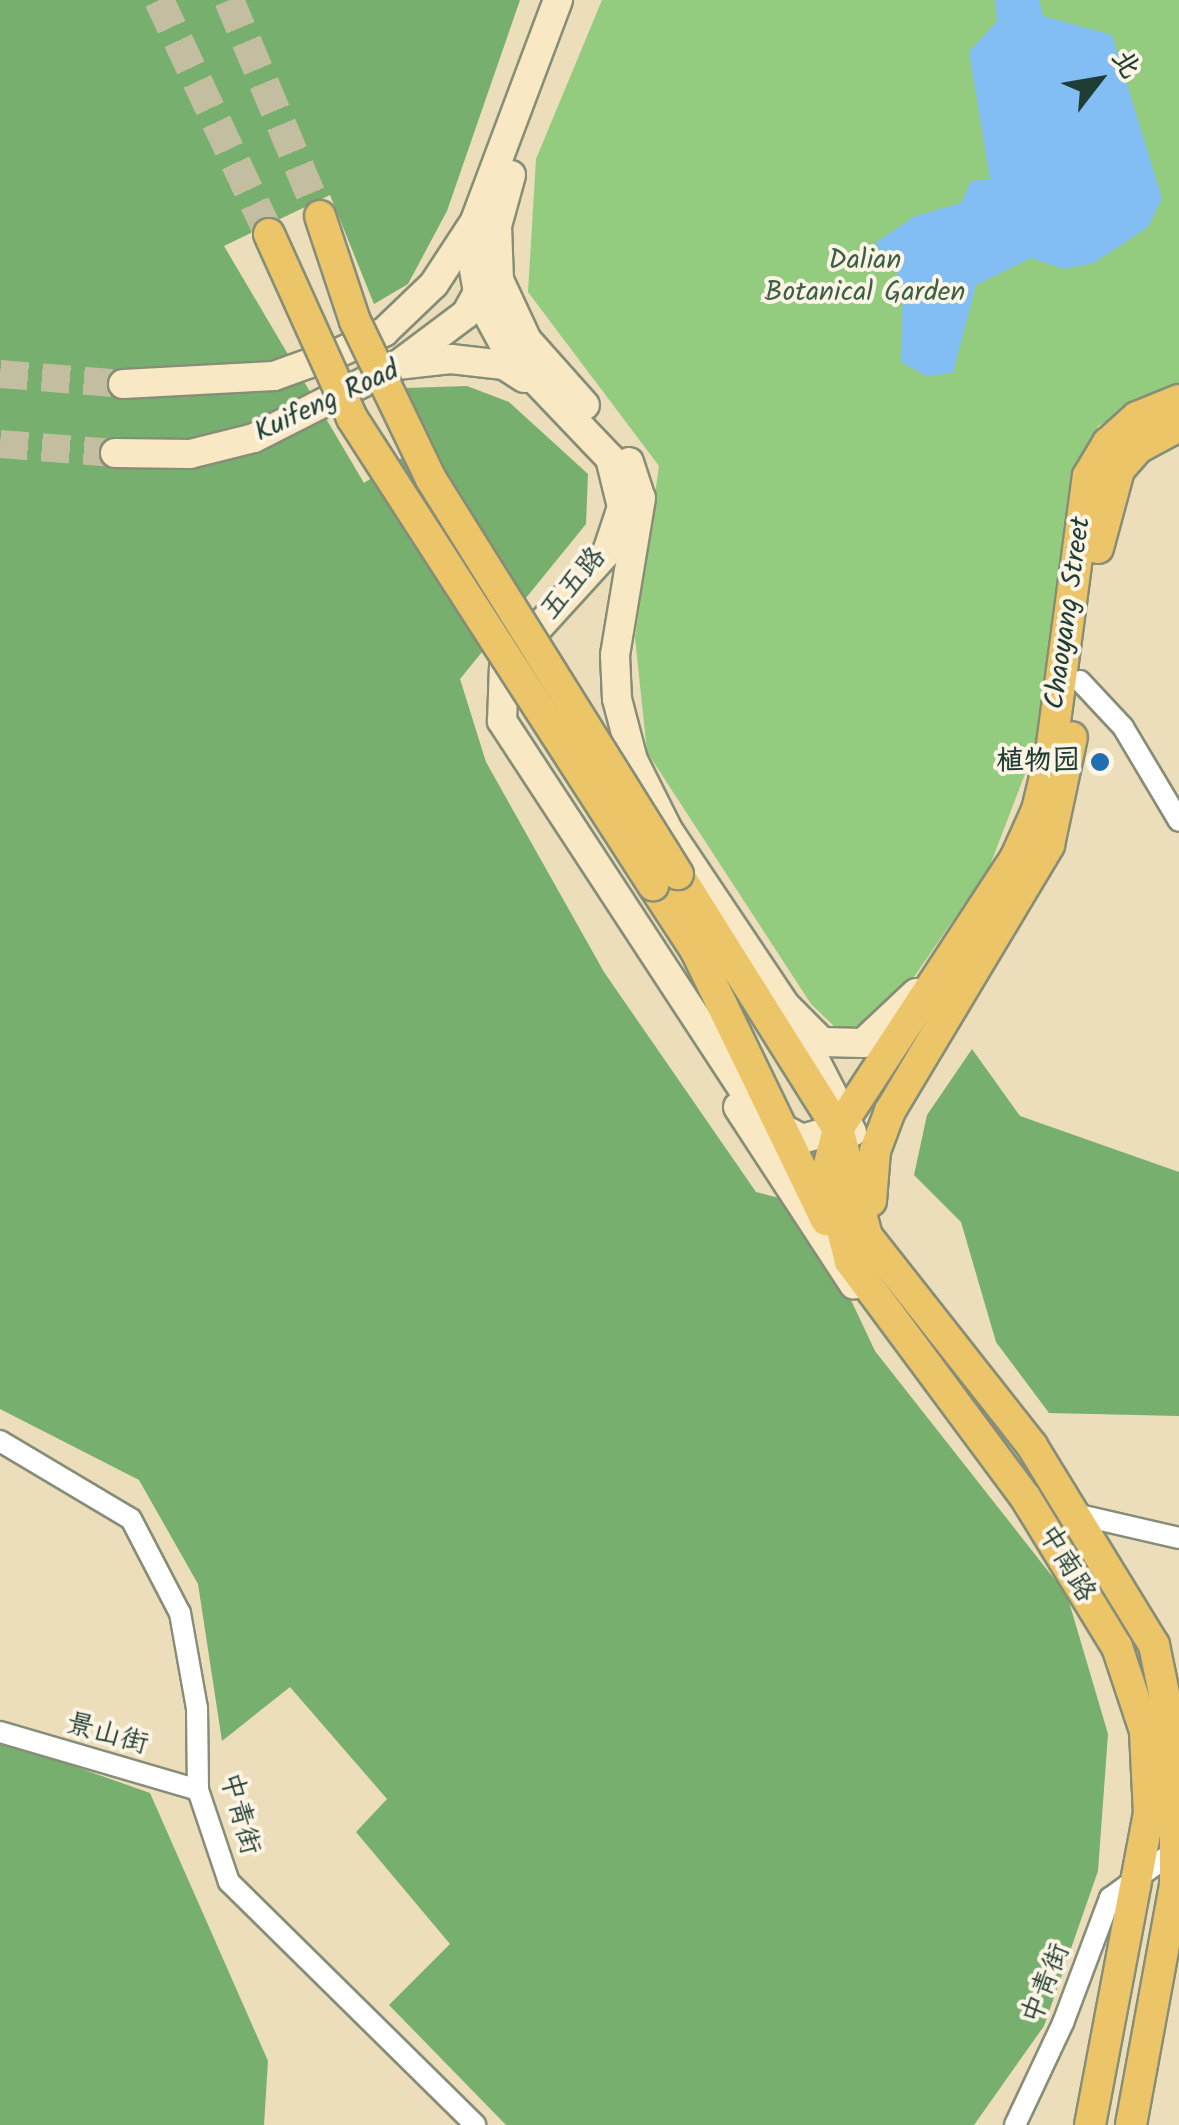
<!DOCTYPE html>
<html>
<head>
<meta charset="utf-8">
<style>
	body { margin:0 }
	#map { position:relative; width:1179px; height:2125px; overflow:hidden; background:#ecdebb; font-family:Kalam,"LXGW WenKai TC",sans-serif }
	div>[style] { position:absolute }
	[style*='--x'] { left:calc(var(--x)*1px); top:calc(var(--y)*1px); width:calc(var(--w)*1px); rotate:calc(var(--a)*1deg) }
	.green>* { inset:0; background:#93cb7f }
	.forest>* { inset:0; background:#76af6e }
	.water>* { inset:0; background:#82bdf4 }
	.secondary-tunnel>* { height:28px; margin-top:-14px; transform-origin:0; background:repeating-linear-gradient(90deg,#c3bea0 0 28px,transparent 0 42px) }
	.primary-tunnel>* { height:30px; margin-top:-15px; transform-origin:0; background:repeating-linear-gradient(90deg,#c3bea0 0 30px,transparent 0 45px) }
	.roads { filter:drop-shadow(2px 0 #868e78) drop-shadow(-2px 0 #868e78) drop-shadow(0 2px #868e78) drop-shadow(0 -2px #868e78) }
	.minor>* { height:20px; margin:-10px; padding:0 10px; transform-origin:10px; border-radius:10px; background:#fff }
	.secondary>* { height:28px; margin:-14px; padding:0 14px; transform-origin:14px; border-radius:14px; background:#f8e8c3 }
	.primary>* { height:30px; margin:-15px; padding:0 15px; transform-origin:15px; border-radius:15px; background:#edc569 }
	.bridges { filter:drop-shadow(2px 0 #868e78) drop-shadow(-2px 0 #868e78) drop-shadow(0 2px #868e78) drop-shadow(0 -2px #868e78) }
	.primary-bridge>* { height:30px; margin:-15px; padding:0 15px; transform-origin:15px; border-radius:15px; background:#edc569 }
	.dots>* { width:28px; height:28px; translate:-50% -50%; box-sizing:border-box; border:5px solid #fcf5e5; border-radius:50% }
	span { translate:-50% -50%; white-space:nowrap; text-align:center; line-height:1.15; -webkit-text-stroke:8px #fcf5e5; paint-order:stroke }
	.park-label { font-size:28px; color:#3c6047 }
	.street-label { font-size:28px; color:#1f3d34 }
	.poi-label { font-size:28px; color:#1f3d34; font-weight:700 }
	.right { translate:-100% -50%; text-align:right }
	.north { position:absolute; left:1049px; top:30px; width:100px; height:100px; -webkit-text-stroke:8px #fcf5e5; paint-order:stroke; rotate:59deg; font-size:28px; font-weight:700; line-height:40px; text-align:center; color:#1f3d34 }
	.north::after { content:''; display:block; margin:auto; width:35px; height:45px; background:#1f3d34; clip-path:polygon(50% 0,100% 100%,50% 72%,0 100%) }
</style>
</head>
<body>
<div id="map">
	<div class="green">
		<div style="clip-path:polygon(602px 0,1179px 0,1179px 384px,1098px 426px,1071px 483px,1041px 732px,989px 868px,892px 1009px,856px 1032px,836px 1028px,811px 1004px,647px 752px,635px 638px,659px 466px,528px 292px,536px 159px)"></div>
	</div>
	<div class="forest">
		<div style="clip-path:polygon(0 0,520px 0,447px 211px,408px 284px,374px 304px,330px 195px,224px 246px,364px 483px,429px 440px,405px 388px,467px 386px,509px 402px,588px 474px,586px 524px,460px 679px,486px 762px,604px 972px,756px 1192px,806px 1205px,875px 1351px,1067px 1595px,1108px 1734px,1098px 1871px,1044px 2026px,974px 2125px,506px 2125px,389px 2005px,450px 1944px,356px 1832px,387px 1799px,290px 1687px,222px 1741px,198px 1584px,139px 1480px,0 1409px)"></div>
		<div style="clip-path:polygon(972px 1049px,1020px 1116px,1179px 1172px,1179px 1416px,1049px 1413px,996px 1342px,961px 1222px,914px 1175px,927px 1115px)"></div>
		<div style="clip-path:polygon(0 1740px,150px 1793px,268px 2061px,264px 2125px,0 2125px)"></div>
	</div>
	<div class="water">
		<div style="clip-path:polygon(995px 0,1039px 0,1043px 16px,1112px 35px,1162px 198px,1148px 227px,1094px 263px,1064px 269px,1031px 258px,976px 285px,953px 373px,926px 376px,901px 362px,903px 281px,875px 243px,915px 216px,961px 203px,971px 181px,990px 179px,969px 52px,997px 21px)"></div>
	</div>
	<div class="secondary-tunnel">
		<div style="--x:0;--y:374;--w:123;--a:4.6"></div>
		<div style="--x:0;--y:444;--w:115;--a:4.5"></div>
	</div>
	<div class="primary-tunnel">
		<div style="--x:159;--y:0;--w:259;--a:64.8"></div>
		<div style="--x:229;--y:0;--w:234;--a:67.2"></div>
	</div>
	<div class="roads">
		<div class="minor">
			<div style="--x:1080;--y:681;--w:63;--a:46.9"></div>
			<div style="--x:1123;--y:727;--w:109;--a:59.2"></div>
			<div style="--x:0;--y:1441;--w:152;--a:30.8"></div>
			<div style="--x:131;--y:1519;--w:106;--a:62.5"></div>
			<div style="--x:180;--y:1613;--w:97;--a:79.9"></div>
			<div style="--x:197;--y:1708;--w:82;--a:89.3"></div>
			<div style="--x:198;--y:1790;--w:97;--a:71.4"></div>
			<div style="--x:229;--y:1882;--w:346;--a:44.6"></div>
			<div style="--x:1075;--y:1514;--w:107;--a:13"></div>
			<div style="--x:0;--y:1732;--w:206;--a:16.3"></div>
			<div style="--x:1015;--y:2125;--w:113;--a:-64.8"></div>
			<div style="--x:1063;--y:2023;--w:134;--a:-69.4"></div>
			<div style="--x:1110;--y:1898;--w:83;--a:-36.2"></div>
		</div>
		<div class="secondary">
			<div style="--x:558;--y:0;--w:236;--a:110.6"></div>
			<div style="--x:475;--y:221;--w:37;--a:95"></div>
			<div style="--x:472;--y:258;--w:41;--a:80.1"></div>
			<div style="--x:479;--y:298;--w:59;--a:61.7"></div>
			<div style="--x:507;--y:350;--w:149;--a:46.4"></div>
			<div style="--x:610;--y:458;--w:50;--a:76.2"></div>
			<div style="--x:622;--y:507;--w:47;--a:108.4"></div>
			<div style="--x:607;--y:552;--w:153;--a:132.3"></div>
			<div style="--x:504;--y:665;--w:56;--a:92"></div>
			<div style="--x:502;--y:721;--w:473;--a:56.8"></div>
			<div style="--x:761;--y:1117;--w:47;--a:28.2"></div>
			<div style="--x:802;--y:1139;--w:37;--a:-16"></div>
			<div style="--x:511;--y:175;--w:53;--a:105.4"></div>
			<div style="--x:497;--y:226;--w:54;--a:87.9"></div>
			<div style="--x:499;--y:280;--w:66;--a:65"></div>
			<div style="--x:527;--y:340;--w:87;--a:48.3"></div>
			<div style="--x:402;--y:362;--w:80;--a:-36.9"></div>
			<div style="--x:466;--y:314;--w:37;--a:-61"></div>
			<div style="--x:123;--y:384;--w:151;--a:-3"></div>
			<div style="--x:274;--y:376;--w:68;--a:-19.8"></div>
			<div style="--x:338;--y:353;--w:51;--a:-24.5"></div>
			<div style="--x:384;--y:332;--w:69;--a:-43.8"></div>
			<div style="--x:434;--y:284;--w:69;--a:-56.8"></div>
			<div style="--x:115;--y:453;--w:75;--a:0.8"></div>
			<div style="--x:190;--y:454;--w:66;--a:-14"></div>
			<div style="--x:254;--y:438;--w:161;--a:-27"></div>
			<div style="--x:397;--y:365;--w:54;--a:-6.3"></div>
			<div style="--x:451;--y:359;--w:53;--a:6.5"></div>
			<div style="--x:504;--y:365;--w:24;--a:33"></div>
			<div style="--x:629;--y:462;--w:38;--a:72"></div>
			<div style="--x:641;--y:498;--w:159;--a:99.4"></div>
			<div style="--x:615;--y:655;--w:44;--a:87.4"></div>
			<div style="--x:617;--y:699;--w:63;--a:75.3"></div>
			<div style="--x:633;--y:760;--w:78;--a:63.4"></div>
			<div style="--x:668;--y:830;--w:212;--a:56.2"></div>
			<div style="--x:786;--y:1006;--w:51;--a:45"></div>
			<div style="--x:822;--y:1042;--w:41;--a:1.4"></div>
			<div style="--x:863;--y:1043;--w:73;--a:-43.3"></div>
			<div style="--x:799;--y:1029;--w:116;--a:62.8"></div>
			<div style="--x:738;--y:1107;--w:212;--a:56.9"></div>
		</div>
		<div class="primary">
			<div style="--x:1098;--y:548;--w:81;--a:-74.9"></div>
			<div style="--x:1119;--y:470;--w:29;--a:-49"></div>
			<div style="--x:1138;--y:448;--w:47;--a:-28.2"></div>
			<div style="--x:678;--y:874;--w:301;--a:57.9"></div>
			<div style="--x:838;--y:1129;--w:111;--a:74.8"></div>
			<div style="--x:867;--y:1236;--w:267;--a:51.8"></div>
			<div style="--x:1032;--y:1446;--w:233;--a:58.5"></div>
			<div style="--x:1154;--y:1645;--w:103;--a:78.3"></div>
			<div style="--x:1175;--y:1746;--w:139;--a:90"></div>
			<div style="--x:1175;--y:1885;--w:244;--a:100.4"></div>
			<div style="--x:653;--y:885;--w:79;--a:56.9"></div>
			<div style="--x:696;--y:951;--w:299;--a:64.2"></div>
			<div style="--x:871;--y:1201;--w:50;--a:-85.4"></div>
			<div style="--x:875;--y:1151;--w:43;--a:-69.4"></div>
			<div style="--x:890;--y:1111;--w:310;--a:-59.1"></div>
			<div style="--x:1049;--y:845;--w:110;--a:-78"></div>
			<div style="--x:1090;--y:2125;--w:317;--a:-79.3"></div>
			<div style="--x:1149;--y:1814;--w:83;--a:-92.8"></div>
			<div style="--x:1145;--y:1731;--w:89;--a:-108.4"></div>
			<div style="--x:1117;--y:1647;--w:176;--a:-121.5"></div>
			<div style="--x:1025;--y:1497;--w:294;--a:-126.6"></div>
			<div style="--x:850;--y:1261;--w:92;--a:-104.5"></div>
			<div style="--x:827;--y:1172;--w:44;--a:-75.7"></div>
			<div style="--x:838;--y:1129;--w:323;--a:-56.8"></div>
			<div style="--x:1015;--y:859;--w:54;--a:-65.8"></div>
			<div style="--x:1037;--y:810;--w:60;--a:-76.4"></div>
			<div style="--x:1051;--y:752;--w:278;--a:-82.4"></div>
			<div style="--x:1088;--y:476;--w:39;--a:-59"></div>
			<div style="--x:1108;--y:443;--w:39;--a:-42"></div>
			<div style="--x:1137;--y:417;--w:45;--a:-22"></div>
		</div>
	</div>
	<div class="bridges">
		<div class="primary-bridge">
			<div style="--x:320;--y:216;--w:111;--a:71.6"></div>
			<div style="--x:355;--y:321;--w:175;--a:64.3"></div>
			<div style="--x:431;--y:479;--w:466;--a:58"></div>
			<div style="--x:269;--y:234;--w:202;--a:65.7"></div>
			<div style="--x:352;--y:418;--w:556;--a:57.2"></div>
		</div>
	</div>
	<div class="dots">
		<div style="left:1100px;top:762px;background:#1f6fb2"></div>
	</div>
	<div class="park-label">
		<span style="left:865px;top:277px">Dalian<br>Botanical Garden</span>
	</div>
	<div class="street-label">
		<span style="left:327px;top:402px;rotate:-25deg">Kuifeng Road</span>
		<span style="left:574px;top:584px;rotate:-50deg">五五路</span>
		<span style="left:1069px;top:613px;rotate:-82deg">Chaoyang Street</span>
		<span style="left:1066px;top:1564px;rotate:59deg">中南路</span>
		<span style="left:107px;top:1735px;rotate:16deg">景山街</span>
		<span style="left:239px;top:1814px;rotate:75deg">中青街</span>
		<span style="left:1047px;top:1984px;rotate:-68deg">中青街</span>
	</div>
	<div class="poi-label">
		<span class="right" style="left:1080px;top:762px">植物园</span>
	</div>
	<div class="north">北</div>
</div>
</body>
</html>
